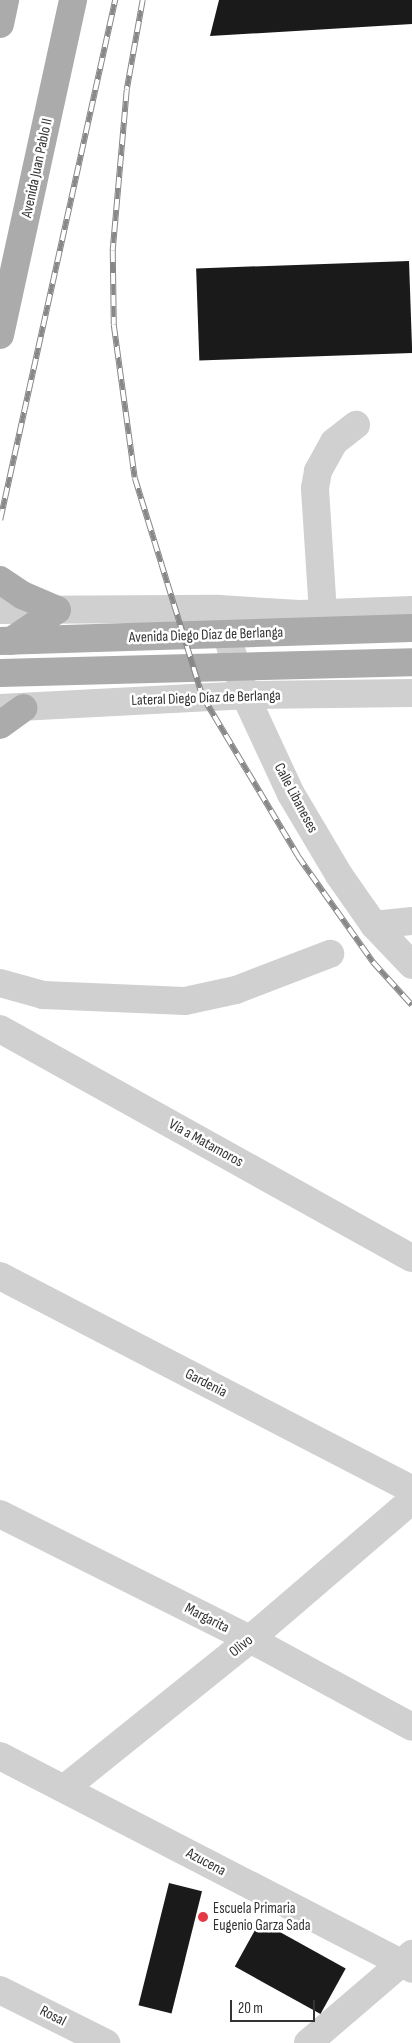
<!DOCTYPE html>
<html>
<head>
<meta charset="utf-8">
<style>
	body { margin:0 }
	#map { position:relative; width:412px; height:2043px; overflow:hidden; background:#fff; font-family:"Sofia Sans Condensed",sans-serif }
	div>[style] { position:absolute }
	[style*='--x'] { left:calc(var(--x)*1px); top:calc(var(--y)*1px); width:calc(var(--w)*1px); rotate:calc(var(--a)*1deg) }
	.building>* { inset:0; background:#1a1a1a; transform-origin:0 0 }
	.minor>* { height:28px; margin:-14px; padding:0 14px; transform-origin:14px; border-radius:14px; background:#d0d0d0 }
	.major>* { height:28px; margin:-14px; padding:0 14px; transform-origin:14px; border-radius:14px; background:#ababab }
	.rail>* { height:5.5px; margin-top:-2.75px; transform-origin:0; background:repeating-linear-gradient(90deg,#fff 0 11px,#888 0 22px); box-sizing:border-box; border-block:1px solid #888 }
	.dots>* { width:14px; height:14px; translate:-50% -50%; box-sizing:border-box; border:2px solid #fff; border-radius:50% }
	span { translate:-50% -50%; white-space:nowrap; text-align:center; line-height:1.15; -webkit-text-stroke:5px #fff; paint-order:stroke }
	.street-label { font-size:15px; color:#333 }
	.poi-label { font-size:15px; color:#333 }
	.left { translate:0 -50%; text-align:left }
	.scale { position:absolute; left:230px; top:2000px; width:85px; height:22px; box-sizing:border-box; border:2px solid #333; border-top:0; padding-left:6px; font-size:15px; line-height:18px; white-space:nowrap; color:#333; -webkit-text-stroke:4px #fff; paint-order:stroke }
</style>
</head>
<body>
<div id="map">
	<div class="building">
		<div style="clip-path:polygon(219px 0,412px 0,412px 24px,210px 36px)"></div>
		<div style="left:409px;top:261px;width:92px;height:213px;rotate:88deg"></div>
		<div style="left:169px;top:1883px;width:34px;height:126px;rotate:14deg"></div>
		<div style="left:260px;top:1921px;width:98px;height:52px;rotate:29deg"></div>
	</div>
	<div class="minor">
		<div style="--x:0;--y:610;--w:219;--a:-0.3"></div>
		<div style="--x:219;--y:609;--w:80;--a:3.6"></div>
		<div style="--x:299;--y:614;--w:113;--a:-2"></div>
		<div style="--x:220;--y:613;--w:86;--a:73"></div>
		<div style="--x:245;--y:695;--w:109;--a:65.1"></div>
		<div style="--x:291;--y:794;--w:94;--a:59.3"></div>
		<div style="--x:339;--y:875;--w:61;--a:55"></div>
		<div style="--x:374;--y:925;--w:55;--a:46.5"></div>
		<div style="--x:323;--y:613;--w:125;--a:-93.7"></div>
		<div style="--x:315;--y:488;--w:17;--a:-80"></div>
		<div style="--x:318;--y:471;--w:33;--a:-61"></div>
		<div style="--x:334;--y:442;--w:28;--a:-38"></div>
		<div style="--x:0;--y:708;--w:245;--a:-3"></div>
		<div style="--x:245;--y:695;--w:167;--a:-0.7"></div>
		<div style="--x:374;--y:925;--w:38;--a:-6"></div>
		<div style="--x:0;--y:983;--w:45;--a:15.6"></div>
		<div style="--x:43;--y:995;--w:142;--a:2.4"></div>
		<div style="--x:185;--y:1001;--w:52;--a:-12.2"></div>
		<div style="--x:236;--y:990;--w:101;--a:-21"></div>
		<div style="--x:0;--y:1029;--w:471;--a:29.1"></div>
		<div style="--x:0;--y:1276;--w:464;--a:27.4"></div>
		<div style="--x:0;--y:1514;--w:280;--a:26.6"></div>
		<div style="--x:250;--y:1639;--w:184;--a:28.5"></div>
		<div style="--x:0;--y:1756;--w:464;--a:27.3"></div>
		<div style="--x:65;--y:1788;--w:238;--a:-38.8"></div>
		<div style="--x:250;--y:1639;--w:213;--a:-40.6"></div>
		<div style="--x:0;--y:1990;--w:119;--a:26.6"></div>
		<div style="--x:308;--y:2043;--w:137;--a:-40.6"></div>
	</div>
	<div class="major">
		<div style="--x:0;--y:24;--w:25;--a:-78"></div>
		<div style="--x:0;--y:335;--w:343;--a:-77.7"></div>
		<div style="--x:0;--y:580;--w:27;--a:34"></div>
		<div style="--x:22;--y:595;--w:38;--a:23"></div>
		<div style="--x:0;--y:641;--w:412;--a:-1.8"></div>
		<div style="--x:11;--y:641;--w:55;--a:-34"></div>
		<div style="--x:0;--y:673;--w:412;--a:-1.5"></div>
		<div style="--x:0;--y:725;--w:29;--a:-36"></div>
	</div>
	<div class="rail">
		<div style="--x:143;--y:0;--w:91;--a:100.1"></div>
		<div style="--x:127;--y:90;--w:162;--a:95"></div>
		<div style="--x:113;--y:251;--w:74;--a:89.2"></div>
		<div style="--x:114;--y:325;--w:154;--a:82.2"></div>
		<div style="--x:135;--y:478;--w:229;--a:72.8"></div>
		<div style="--x:203;--y:697;--w:185;--a:59.1"></div>
		<div style="--x:298;--y:856;--w:130;--a:54.7"></div>
		<div style="--x:373;--y:962;--w:58;--a:47.8"></div>
		<div style="--x:0;--y:520;--w:533;--a:-77.53"></div>
	</div>
	<div class="dots">
		<div style="left:203px;top:1917px;background:#e63946"></div>
	</div>
	<div class="street-label">
		<span style="left:37px;top:168px;rotate:-78deg">Avenida Juan Pablo II</span>
		<span style="left:206px;top:635px;rotate:-2deg">Avenida Diego Díaz de Berlanga</span>
		<span style="left:206px;top:698px;rotate:-2deg">Lateral Diego Díaz de Berlanga</span>
		<span style="left:296px;top:798px;rotate:62deg">Calle Libaneses</span>
		<span style="left:206px;top:1143px;rotate:29deg">Vía a Matamoros</span>
		<span style="left:206px;top:1383px;rotate:27deg">Gardenia</span>
		<span style="left:207px;top:1618px;rotate:27deg">Margarita</span>
		<span style="left:241px;top:1646px;rotate:-39deg">Olivo</span>
		<span style="left:206px;top:1862px;rotate:28deg">Azucena</span>
		<span style="left:53px;top:2016px;rotate:27deg">Rosal</span>
	</div>
	<div class="poi-label">
		<span class="left" style="left:213px;top:1917px">Escuela Primaria<br>Eugenio Garza Sada</span>
	</div>
	<div class="scale">20 m</div>
</div>
</body>
</html>
